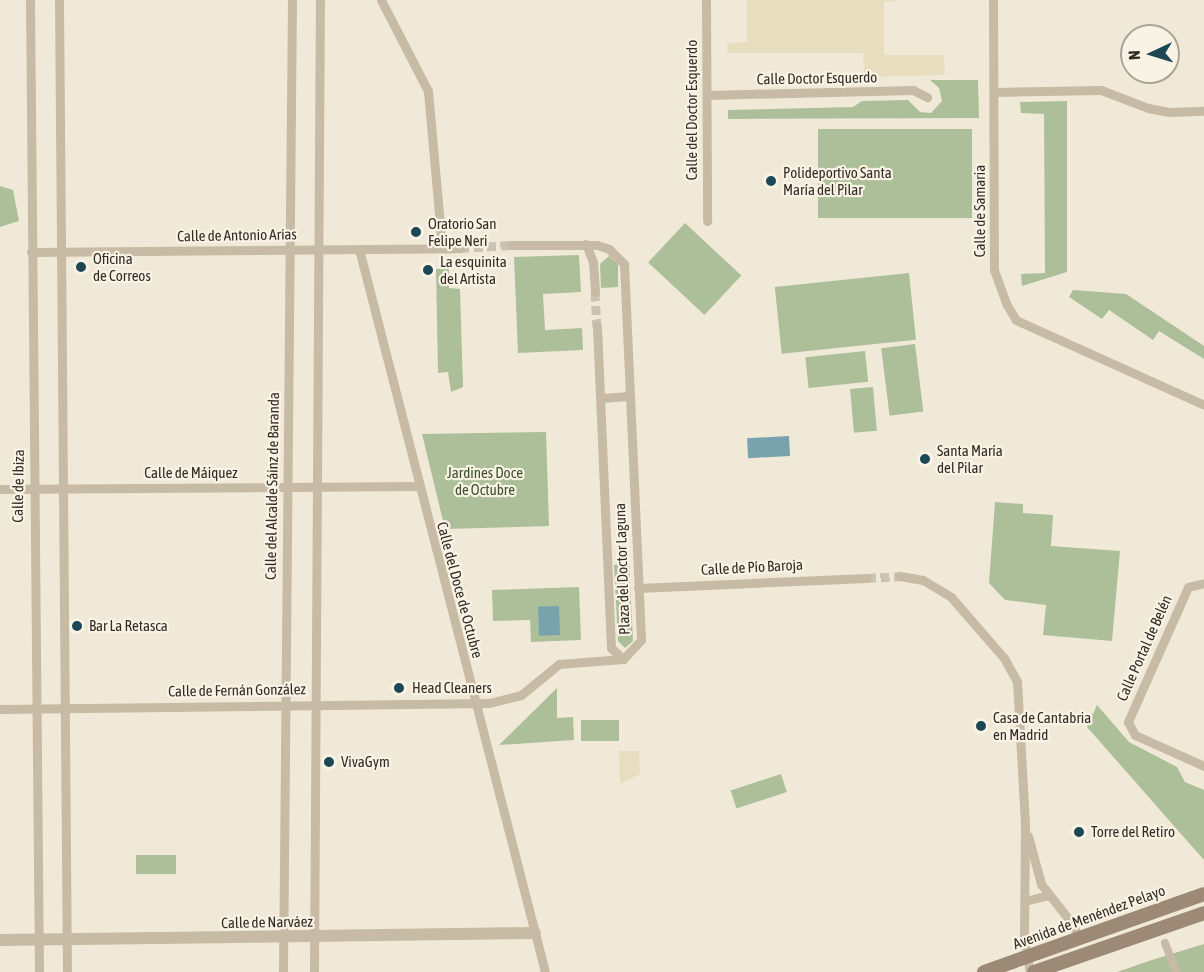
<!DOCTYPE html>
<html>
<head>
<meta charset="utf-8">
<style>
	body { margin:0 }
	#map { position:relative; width:1204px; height:972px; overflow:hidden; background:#f1e9d8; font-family:"Asap Condensed",sans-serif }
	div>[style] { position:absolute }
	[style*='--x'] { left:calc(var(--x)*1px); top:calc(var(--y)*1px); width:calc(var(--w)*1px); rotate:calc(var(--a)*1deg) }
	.green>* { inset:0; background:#acbf99; transform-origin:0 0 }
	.plaza>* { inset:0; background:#e9ddbf }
	.water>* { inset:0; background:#78a3ad; transform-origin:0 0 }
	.minor-tunnel>* { height:9px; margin-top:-4.5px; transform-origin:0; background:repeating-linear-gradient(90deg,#cbc3b4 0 9px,transparent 0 13.5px) }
	.pedestrian>* { height:8px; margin:-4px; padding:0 4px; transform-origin:4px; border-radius:4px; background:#c8bba5 }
	.minor>* { height:9px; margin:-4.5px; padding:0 4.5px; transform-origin:4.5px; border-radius:4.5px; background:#c8bba5 }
	.tertiary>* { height:12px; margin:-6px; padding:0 6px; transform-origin:6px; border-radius:6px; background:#c8bba5 }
	.secondary>* { height:14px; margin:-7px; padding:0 7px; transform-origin:7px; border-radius:7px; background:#9c8a76 }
	.dots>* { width:16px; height:16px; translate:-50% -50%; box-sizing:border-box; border:3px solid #f9f3e5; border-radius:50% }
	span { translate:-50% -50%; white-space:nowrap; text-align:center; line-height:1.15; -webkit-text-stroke:4.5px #f9f3e5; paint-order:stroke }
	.street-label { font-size:15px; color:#342d26 }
	.poi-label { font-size:15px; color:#342d26 }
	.left { translate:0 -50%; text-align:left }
	.park-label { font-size:15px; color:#3d522a }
	.north { position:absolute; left:1120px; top:24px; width:60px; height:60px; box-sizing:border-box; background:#f9f3e5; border:2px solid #aaa499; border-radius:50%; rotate:266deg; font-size:16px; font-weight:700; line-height:24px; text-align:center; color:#342d26 }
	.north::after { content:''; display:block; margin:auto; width:21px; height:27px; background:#1c4855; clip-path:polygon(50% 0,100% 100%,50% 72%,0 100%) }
</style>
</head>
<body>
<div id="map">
	<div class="green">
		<div style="clip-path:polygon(930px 80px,978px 80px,979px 118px,728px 119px,728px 110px,853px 107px,862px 101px,908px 100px,920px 112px,931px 113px,942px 101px,939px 88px)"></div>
		<div style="clip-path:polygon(1067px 101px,1067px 272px,1022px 286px,1021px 274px,1045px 273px,1044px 114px,1021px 113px,1020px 102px)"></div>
		<div style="left:818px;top:129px;width:154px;height:89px"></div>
		<div style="clip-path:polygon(0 186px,13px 190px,19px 221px,0 227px)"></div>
		<div style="left:685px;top:223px;width:77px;height:54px;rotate:43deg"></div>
		<div style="clip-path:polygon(579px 255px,581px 292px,543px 294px,545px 330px,582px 328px,583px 350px,518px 353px,514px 257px)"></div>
		<div style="clip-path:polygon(609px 256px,618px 264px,618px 287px,601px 288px,600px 264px)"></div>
		<div style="clip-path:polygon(449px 268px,449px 288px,460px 289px,463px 387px,451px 392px,448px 372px,438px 373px,436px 269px)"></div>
		<div style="left:909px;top:273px;width:67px;height:135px;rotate:84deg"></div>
		<div style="clip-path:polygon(1073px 290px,1126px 294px,1204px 346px,1204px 359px,1159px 331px,1153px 340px,1109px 310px,1102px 319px,1069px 297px)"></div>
		<div style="left:915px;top:344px;width:68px;height:34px;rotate:83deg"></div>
		<div style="left:865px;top:351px;width:31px;height:60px;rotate:84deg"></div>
		<div style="left:873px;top:387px;width:44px;height:23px;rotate:85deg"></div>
		<div style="clip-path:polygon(546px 432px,549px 526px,445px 529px,422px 434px)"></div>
		<div style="clip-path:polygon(995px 502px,1023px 504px,1023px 513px,1053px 515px,1051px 546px,1120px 551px,1112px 641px,1043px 635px,1046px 605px,1005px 600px,989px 583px)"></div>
		<div style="clip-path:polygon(629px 563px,633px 641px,625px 648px,618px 641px,614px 565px)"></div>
		<div style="clip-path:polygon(579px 587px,581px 640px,531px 642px,530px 620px,493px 621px,492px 590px)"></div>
		<div style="clip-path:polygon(557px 688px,557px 718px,573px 717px,574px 740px,499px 745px)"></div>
		<div style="clip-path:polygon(1097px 705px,1129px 742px,1177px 767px,1185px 782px,1204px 790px,1204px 860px,1087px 727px)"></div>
		<div style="left:619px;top:720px;width:21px;height:38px;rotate:90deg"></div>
		<div style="left:781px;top:774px;width:19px;height:53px;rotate:72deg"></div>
		<div style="left:176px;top:855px;width:19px;height:40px;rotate:90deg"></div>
		<div style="clip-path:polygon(1204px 944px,1204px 972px,1117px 972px,1152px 960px)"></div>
	</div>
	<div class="plaza">
		<div style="clip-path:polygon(747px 0,902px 0,884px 2px,884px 55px,944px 55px,945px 75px,864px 77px,863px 53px,727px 53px,727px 43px,747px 42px)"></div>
		<div style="clip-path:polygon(619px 751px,639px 751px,640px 774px,620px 784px)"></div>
	</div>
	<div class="water">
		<div style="left:789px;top:436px;width:20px;height:42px;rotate:87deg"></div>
		<div style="left:559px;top:606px;width:29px;height:21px;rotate:88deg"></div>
	</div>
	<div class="minor-tunnel">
		<div style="--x:460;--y:248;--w:51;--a:-3.4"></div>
		<div style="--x:595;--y:292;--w:34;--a:87"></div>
		<div style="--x:867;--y:578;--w:33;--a:-3"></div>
	</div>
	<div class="pedestrian">
		<div style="--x:1165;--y:943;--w:31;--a:69"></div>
	</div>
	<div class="minor">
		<div style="--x:30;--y:0;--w:972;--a:89.47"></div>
		<div style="--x:59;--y:0;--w:972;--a:89.53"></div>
		<div style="--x:381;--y:0;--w:102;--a:62.7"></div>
		<div style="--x:428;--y:91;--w:158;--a:84.9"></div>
		<div style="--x:706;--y:0;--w:221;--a:89.7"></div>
		<div style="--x:993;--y:0;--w:270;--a:89.8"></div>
		<div style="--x:994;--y:270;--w:37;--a:70"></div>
		<div style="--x:1007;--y:305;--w:17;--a:59"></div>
		<div style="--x:1016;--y:320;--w:206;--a:24.3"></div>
		<div style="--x:995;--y:92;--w:106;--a:-1.1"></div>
		<div style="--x:1101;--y:90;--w:50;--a:21"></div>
		<div style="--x:1148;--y:108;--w:21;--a:11"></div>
		<div style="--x:1169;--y:112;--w:35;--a:-2"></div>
		<div style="--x:707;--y:95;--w:206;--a:-1.4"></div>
		<div style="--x:913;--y:90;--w:16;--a:27"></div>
		<div style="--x:586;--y:244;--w:19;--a:69"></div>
		<div style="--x:593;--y:262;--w:30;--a:86"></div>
		<div style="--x:511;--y:245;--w:86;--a:0"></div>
		<div style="--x:597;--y:245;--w:13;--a:18"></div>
		<div style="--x:609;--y:249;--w:21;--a:45"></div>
		<div style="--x:624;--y:264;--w:376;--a:87.4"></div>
		<div style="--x:641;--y:640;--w:26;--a:133"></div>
		<div style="--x:623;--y:659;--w:16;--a:-137"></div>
		<div style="--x:611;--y:648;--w:322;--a:-92.5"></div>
		<div style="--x:359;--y:249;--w:747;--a:75.57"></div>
		<div style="--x:31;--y:252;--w:429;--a:-0.5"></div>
		<div style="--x:601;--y:398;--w:29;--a:-4"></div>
		<div style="--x:0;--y:489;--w:418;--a:-0.4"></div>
		<div style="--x:900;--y:576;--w:23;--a:10"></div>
		<div style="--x:923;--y:580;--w:33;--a:31"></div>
		<div style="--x:951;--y:597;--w:81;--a:49"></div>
		<div style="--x:1004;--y:658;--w:26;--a:61"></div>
		<div style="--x:1017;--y:681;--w:143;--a:86.8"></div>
		<div style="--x:1025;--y:824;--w:115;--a:90.5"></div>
		<div style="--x:1024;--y:939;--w:34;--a:80"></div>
		<div style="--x:1204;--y:583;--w:16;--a:166"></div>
		<div style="--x:1188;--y:587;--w:148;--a:114"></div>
		<div style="--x:1128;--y:722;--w:15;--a:62"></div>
		<div style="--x:1135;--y:735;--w:76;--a:24.2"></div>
		<div style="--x:638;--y:588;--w:229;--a:-2.5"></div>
		<div style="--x:0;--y:709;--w:489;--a:-0.7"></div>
		<div style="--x:489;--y:703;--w:33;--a:-14"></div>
		<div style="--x:521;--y:695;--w:49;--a:-39.2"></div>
		<div style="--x:559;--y:664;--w:64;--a:-4.5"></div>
		<div style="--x:1028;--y:836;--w:50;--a:74.8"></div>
		<div style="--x:1041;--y:884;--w:48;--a:51.7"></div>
		<div style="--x:1071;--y:922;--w:18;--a:63"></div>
		<div style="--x:1025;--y:901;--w:25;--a:-14"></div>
		<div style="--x:283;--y:972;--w:972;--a:-89.47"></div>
		<div style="--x:314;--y:972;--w:972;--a:-89.65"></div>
	</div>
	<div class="tertiary">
		<div style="--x:0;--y:940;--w:535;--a:-0.75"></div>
	</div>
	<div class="secondary">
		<div style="--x:984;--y:972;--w:233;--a:-19.5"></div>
		<div style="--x:1034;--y:972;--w:180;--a:-19.1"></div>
	</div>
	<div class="dots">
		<div style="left:771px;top:181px;background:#1c4855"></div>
		<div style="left:416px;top:232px;background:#1c4855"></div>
		<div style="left:81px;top:267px;background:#1c4855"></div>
		<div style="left:428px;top:270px;background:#1c4855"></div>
		<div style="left:925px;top:459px;background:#1c4855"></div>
		<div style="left:77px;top:626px;background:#1c4855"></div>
		<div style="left:399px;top:688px;background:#1c4855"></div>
		<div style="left:981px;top:726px;background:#1c4855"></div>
		<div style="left:329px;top:762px;background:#1c4855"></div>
		<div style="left:1079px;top:832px;background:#1c4855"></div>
	</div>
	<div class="street-label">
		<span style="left:817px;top:78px;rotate:-1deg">Calle Doctor Esquerdo</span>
		<span style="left:692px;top:110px;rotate:-90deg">Calle del Doctor Esquerdo</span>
		<span style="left:980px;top:211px;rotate:-90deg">Calle de Samaria</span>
		<span style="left:237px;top:235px;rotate:-1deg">Calle de Antonio Arias</span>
		<span style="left:191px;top:473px">Calle de Máiquez</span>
		<span style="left:18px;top:486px;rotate:-89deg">Calle de Ibiza</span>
		<span style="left:272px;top:486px;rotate:-89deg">Calle del Alcalde Sáinz de Baranda</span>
		<span style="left:752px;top:567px;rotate:-3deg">Calle de Pío Baroja</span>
		<span style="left:622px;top:569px;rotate:-92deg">Plaza del Doctor Laguna</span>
		<span style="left:460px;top:590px;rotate:75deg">Calle del Doce de Octubre</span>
		<span style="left:1144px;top:648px;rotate:-66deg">Calle Portal de Belén</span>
		<span style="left:237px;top:690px;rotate:-1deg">Calle de Fernán González</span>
		<span style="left:1089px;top:917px;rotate:-20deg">Avenida de Menéndez Pelayo</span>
		<span style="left:267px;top:922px;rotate:-1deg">Calle de Narváez</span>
	</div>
	<div class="poi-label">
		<span class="left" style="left:783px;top:181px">Polideportivo Santa<br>María del Pilar</span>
		<span class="left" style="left:428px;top:232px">Oratorio San<br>Felipe Neri</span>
		<span class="left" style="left:93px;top:267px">Oficina<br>de Correos</span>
		<span class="left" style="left:440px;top:270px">La esquinita<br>del Artista</span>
		<span class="left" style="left:937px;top:459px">Santa María<br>del Pilar</span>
		<span class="left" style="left:89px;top:626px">Bar La Retasca</span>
		<span class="left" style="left:412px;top:688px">Head Cleaners</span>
		<span class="left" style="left:993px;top:726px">Casa de Cantabria<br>en Madrid</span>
		<span class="left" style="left:341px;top:762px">VivaGym</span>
		<span class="left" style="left:1091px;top:832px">Torre del Retiro</span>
	</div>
	<div class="park-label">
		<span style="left:485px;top:481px">Jardines Doce<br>de Octubre</span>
	</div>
	<div class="north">N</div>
</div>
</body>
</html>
